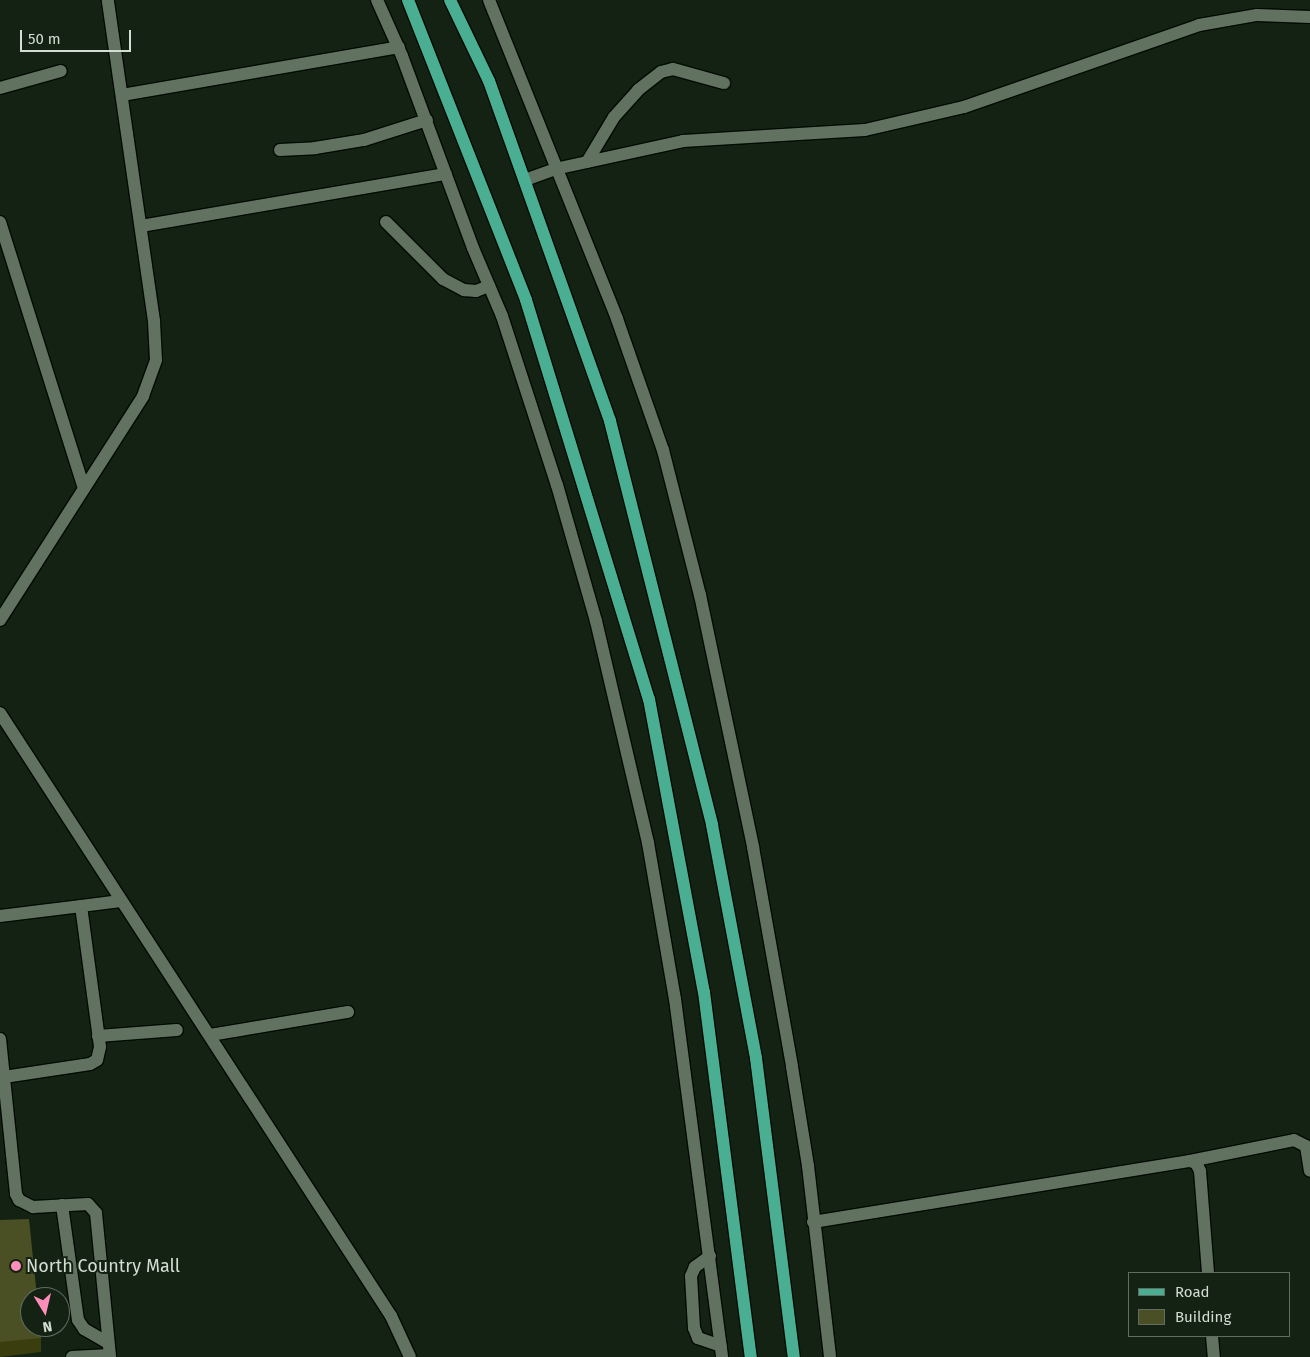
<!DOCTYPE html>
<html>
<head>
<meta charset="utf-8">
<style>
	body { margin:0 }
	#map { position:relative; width:1310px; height:1357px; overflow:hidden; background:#142213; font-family:"Fira Sans",sans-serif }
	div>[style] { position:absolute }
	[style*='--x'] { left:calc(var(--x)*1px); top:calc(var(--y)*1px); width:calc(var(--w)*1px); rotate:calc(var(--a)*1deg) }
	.roads { filter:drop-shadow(1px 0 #020b02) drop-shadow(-1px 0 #020b02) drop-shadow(0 1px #020b02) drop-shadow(0 -1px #020b02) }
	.minor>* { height:12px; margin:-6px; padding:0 6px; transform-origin:6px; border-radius:6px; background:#617260 }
	.major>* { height:12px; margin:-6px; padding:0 6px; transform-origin:6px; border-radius:6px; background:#4aaf92 }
	.wall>* { inset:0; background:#3a3e0f }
	.building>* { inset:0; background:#4a4f24 }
	.dots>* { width:14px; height:14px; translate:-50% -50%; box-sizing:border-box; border:2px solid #142213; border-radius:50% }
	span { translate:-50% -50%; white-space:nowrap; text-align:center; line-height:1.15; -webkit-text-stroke:4px #142213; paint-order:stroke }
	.poi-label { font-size:18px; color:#d3ddd3 }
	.left { translate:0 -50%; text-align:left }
	.legend { position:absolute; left:1128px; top:1272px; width:162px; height:65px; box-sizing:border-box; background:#142213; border:1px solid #606d60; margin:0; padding:6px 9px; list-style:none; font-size:15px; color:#d3ddd3 }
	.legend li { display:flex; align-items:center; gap:10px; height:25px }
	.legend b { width:25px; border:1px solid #606d60 }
	.north { position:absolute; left:20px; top:1287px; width:50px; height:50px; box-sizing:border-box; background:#142213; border:1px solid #606d60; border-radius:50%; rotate:171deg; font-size:14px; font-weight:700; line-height:20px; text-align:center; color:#d3ddd3 }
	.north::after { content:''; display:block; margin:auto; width:18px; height:22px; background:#ff8eba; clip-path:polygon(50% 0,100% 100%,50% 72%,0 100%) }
	.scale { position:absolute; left:20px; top:30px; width:111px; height:22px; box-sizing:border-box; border:2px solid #d3ddd3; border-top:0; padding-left:6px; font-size:15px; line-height:18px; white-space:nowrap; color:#d3ddd3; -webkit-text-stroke:4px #142213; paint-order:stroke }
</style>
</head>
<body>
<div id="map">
	<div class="roads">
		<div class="minor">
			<div style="--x:377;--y:0;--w:61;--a:65.9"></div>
			<div style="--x:402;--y:56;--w:205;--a:69.7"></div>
			<div style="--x:473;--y:248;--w:74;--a:66.9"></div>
			<div style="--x:502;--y:316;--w:178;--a:72"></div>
			<div style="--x:557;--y:485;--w:141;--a:74"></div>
			<div style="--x:596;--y:621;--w:228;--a:76.8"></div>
			<div style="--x:648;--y:843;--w:158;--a:80.2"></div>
			<div style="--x:675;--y:999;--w:361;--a:82.5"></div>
			<div style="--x:489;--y:0;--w:344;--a:68.1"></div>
			<div style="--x:617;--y:319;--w:139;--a:70.7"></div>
			<div style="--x:663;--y:450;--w:150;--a:75.7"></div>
			<div style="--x:700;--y:595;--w:258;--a:78.1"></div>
			<div style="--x:753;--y:847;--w:223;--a:79.9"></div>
			<div style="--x:792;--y:1067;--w:100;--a:80.8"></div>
			<div style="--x:808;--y:1166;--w:192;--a:83.4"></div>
			<div style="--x:0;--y:88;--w:63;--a:-15.6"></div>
			<div style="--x:122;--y:95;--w:281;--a:-9.8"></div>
			<div style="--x:280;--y:150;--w:35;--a:-3"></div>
			<div style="--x:315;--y:148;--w:50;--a:-9.3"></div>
			<div style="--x:364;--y:140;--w:66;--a:-17.6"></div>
			<div style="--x:587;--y:162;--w:52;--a:-59"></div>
			<div style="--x:614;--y:117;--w:36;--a:-48"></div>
			<div style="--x:638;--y:90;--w:29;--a:-38"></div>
			<div style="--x:661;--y:72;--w:12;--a:-14"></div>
			<div style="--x:673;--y:69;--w:53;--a:15.4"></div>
			<div style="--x:525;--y:180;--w:32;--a:-20"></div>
			<div style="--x:555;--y:169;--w:131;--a:-12.3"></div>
			<div style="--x:683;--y:141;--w:182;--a:-3.5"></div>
			<div style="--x:865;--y:130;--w:102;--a:-13.1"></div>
			<div style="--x:964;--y:107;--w:249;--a:-19.2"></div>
			<div style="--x:1199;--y:25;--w:59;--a:-9.8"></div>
			<div style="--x:1257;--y:15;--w:53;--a:2.2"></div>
			<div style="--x:0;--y:222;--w:279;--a:72.5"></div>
			<div style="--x:386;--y:222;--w:81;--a:45"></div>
			<div style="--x:443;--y:279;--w:24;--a:28"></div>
			<div style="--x:464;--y:290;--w:12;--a:5"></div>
			<div style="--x:476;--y:291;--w:14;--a:-21"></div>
			<div style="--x:141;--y:226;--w:309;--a:-9.7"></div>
			<div style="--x:0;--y:620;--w:266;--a:-57.4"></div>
			<div style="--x:143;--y:396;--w:38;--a:-70"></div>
			<div style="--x:156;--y:360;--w:39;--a:-93"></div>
			<div style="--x:154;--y:321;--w:324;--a:-98.2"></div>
			<div style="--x:0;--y:713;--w:719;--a:57.04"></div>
			<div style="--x:391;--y:1316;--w:45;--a:65.1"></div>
			<div style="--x:81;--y:906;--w:40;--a:-7.1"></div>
			<div style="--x:0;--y:916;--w:82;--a:-7"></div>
			<div style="--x:81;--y:906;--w:142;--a:82.3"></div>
			<div style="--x:100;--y:1047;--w:13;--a:103"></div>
			<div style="--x:97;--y:1060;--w:8;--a:150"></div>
			<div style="--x:90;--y:1064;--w:87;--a:171.4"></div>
			<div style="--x:210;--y:1035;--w:140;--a:-9.5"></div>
			<div style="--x:98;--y:1036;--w:79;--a:-4.3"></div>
			<div style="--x:0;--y:1039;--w:156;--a:84.1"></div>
			<div style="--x:16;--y:1194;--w:7;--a:63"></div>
			<div style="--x:19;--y:1200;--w:16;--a:27"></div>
			<div style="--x:33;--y:1207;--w:55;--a:-3.1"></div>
			<div style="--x:88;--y:1204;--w:12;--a:48"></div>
			<div style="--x:96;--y:1213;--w:145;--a:84.4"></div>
			<div style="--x:1190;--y:1161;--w:106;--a:-11.4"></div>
			<div style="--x:1294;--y:1140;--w:13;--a:27"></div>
			<div style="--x:1306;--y:1146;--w:25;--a:81"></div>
			<div style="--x:62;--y:1205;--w:116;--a:82.1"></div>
			<div style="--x:78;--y:1320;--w:11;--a:56"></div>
			<div style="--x:84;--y:1329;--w:28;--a:30"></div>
			<div style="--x:813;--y:1222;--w:382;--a:-9.2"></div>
			<div style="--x:1190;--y:1161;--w:6;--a:18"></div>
			<div style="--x:1196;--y:1163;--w:9;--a:63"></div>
			<div style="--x:1200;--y:1171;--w:102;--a:85.5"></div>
			<div style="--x:710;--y:1256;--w:19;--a:144"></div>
			<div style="--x:695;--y:1267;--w:10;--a:114"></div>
			<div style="--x:691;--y:1276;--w:52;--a:86.7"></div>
			<div style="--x:694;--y:1328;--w:11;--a:68"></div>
			<div style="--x:698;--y:1338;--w:24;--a:19"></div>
			<div style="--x:1212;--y:1336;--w:21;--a:85"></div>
			<div style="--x:72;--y:1357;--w:37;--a:-3"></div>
		</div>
		<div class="major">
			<div style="--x:408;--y:0;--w:322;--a:68.5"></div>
			<div style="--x:526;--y:300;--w:418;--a:72.9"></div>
			<div style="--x:649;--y:699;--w:298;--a:79.4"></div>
			<div style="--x:704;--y:992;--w:368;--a:82.7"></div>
			<div style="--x:450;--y:0;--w:90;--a:64.3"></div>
			<div style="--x:489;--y:81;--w:361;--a:70.4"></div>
			<div style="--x:610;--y:421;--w:417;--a:75.8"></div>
			<div style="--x:712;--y:825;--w:237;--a:79.3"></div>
			<div style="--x:756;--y:1058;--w:301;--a:82.8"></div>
		</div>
	</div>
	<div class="wall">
		<div style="clip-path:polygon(0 1220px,41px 1338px,41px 1352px,0 1357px)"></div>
	</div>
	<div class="building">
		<div style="clip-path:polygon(29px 1219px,37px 1297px,30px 1297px,30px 1327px,40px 1327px,41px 1338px,0 1342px,0 1220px)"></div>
	</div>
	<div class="dots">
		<div style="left:16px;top:1266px;background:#ff8eba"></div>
	</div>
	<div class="poi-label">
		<span class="left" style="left:26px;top:1266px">North Country Mall</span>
	</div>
	<ul class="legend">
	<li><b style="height:6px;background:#4aaf92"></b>Road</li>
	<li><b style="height:14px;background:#4a4f24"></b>Building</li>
	</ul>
	<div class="north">N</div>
	<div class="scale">50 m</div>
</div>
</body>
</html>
